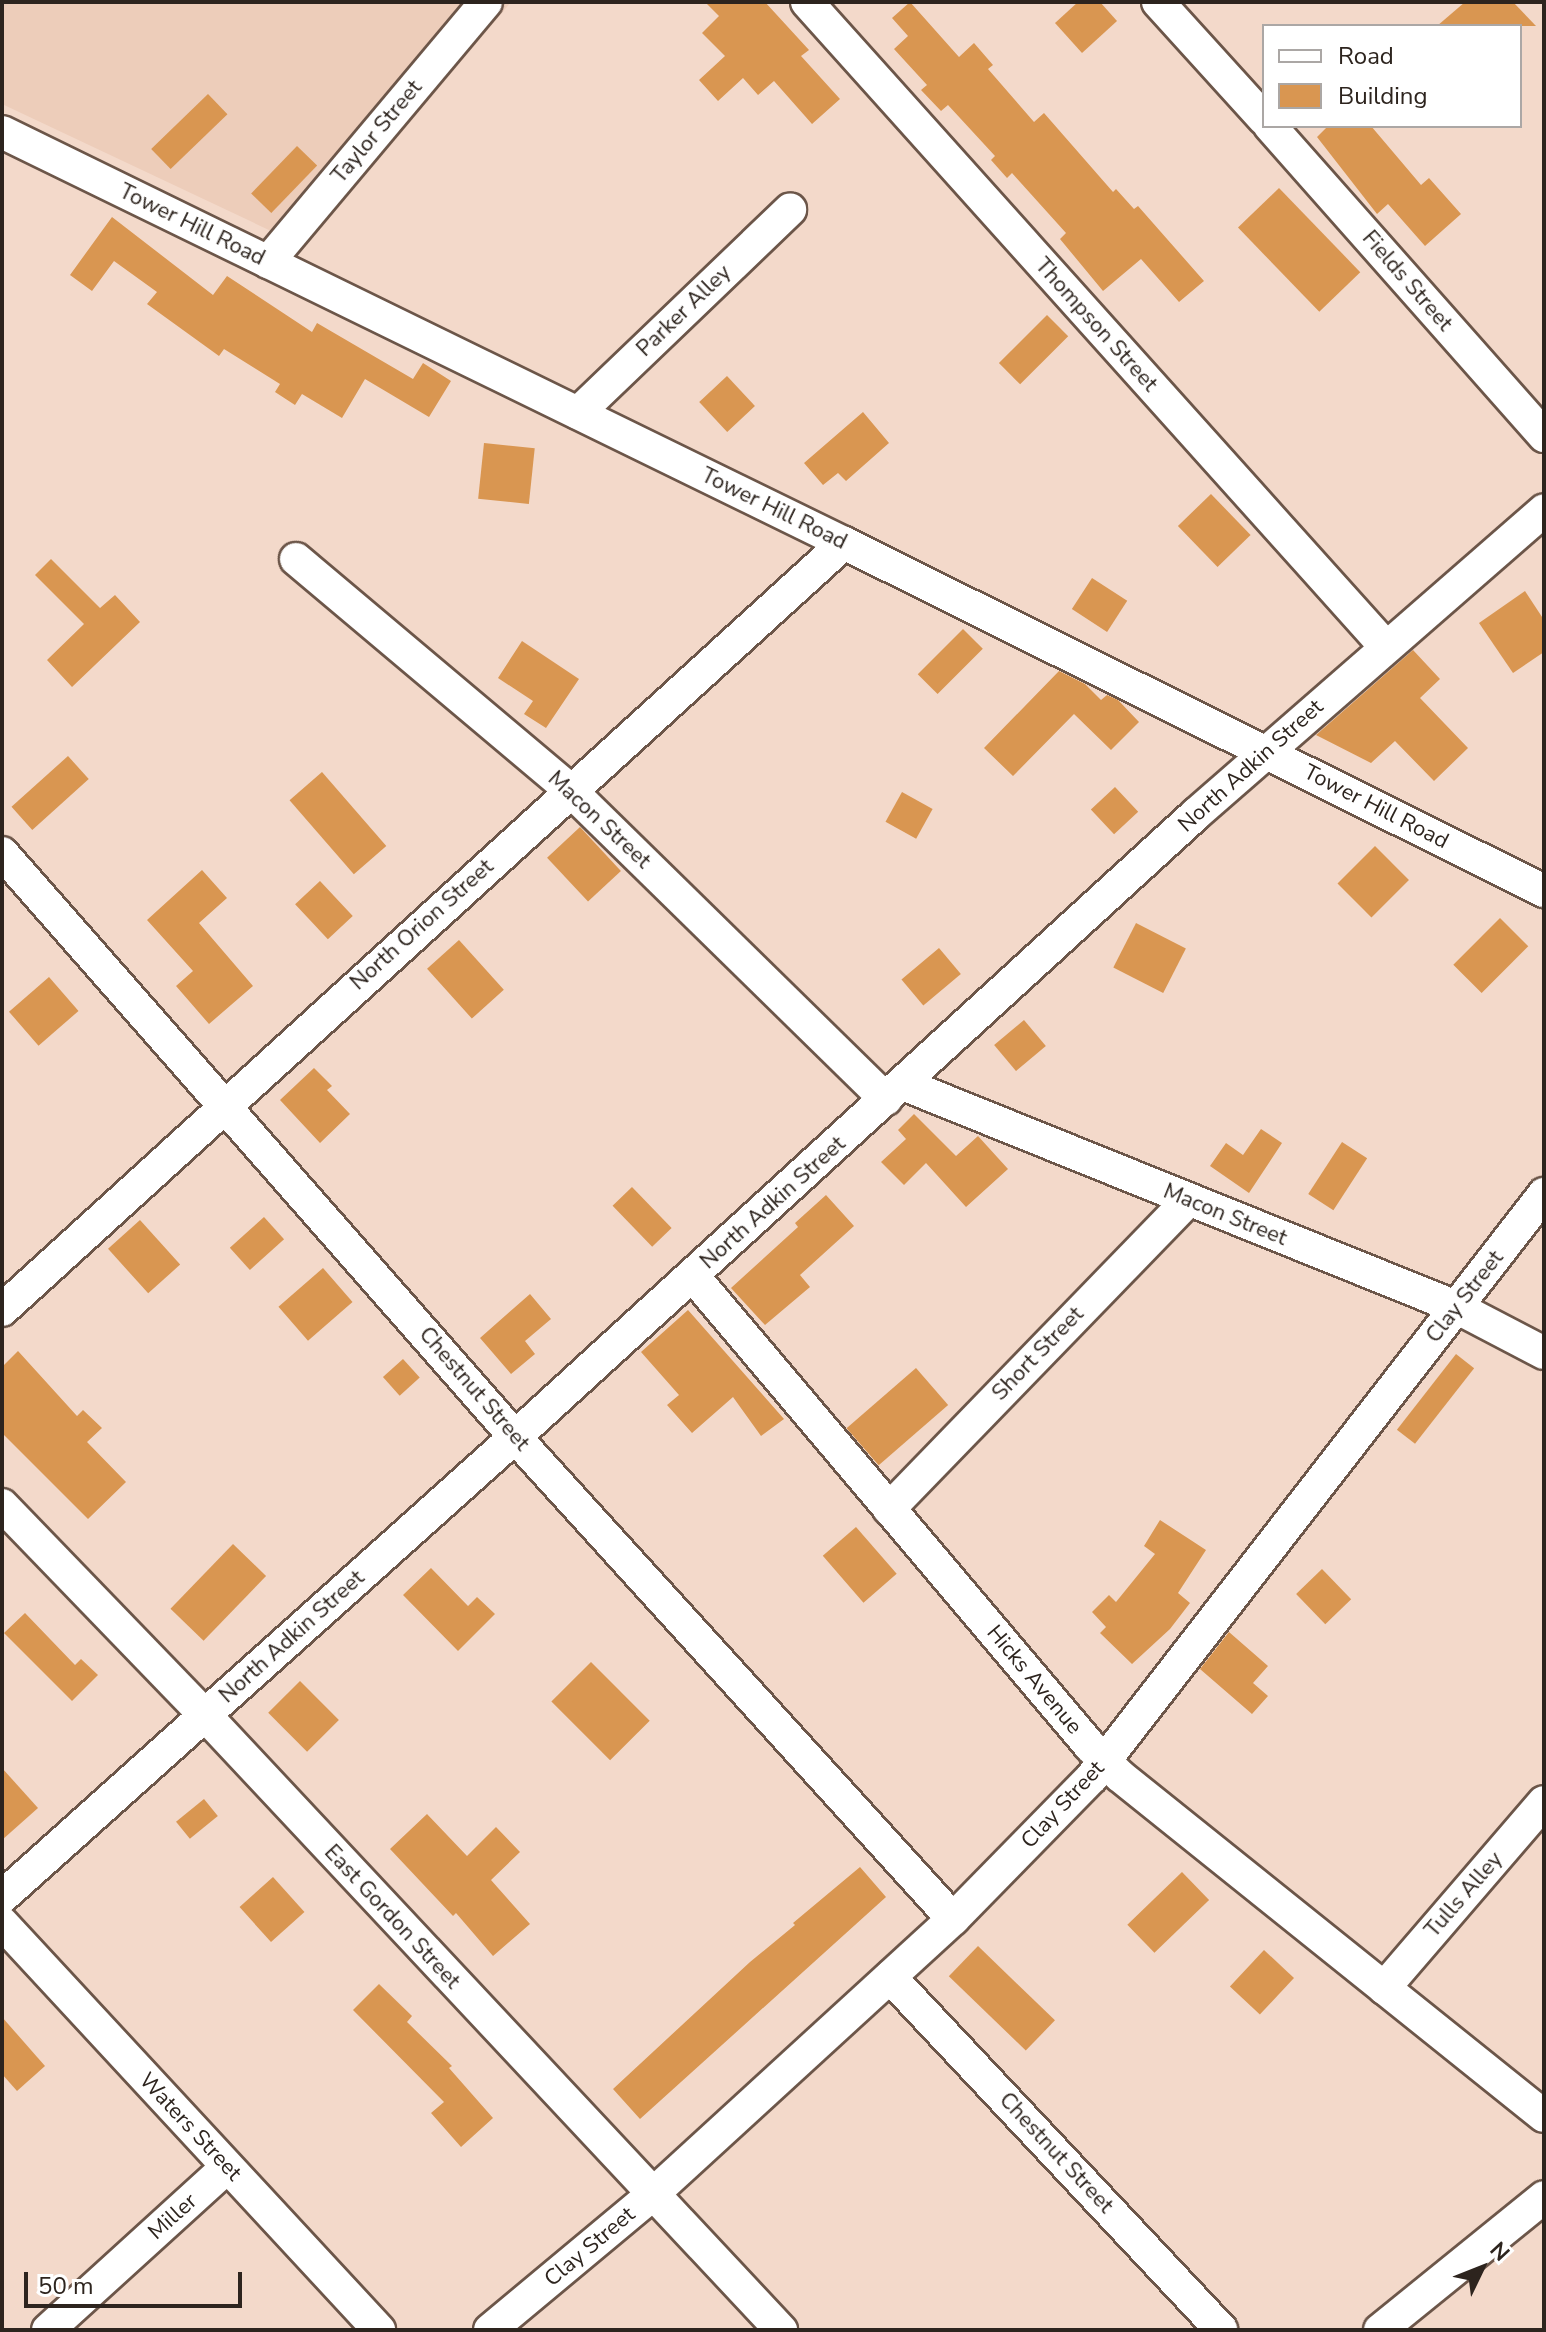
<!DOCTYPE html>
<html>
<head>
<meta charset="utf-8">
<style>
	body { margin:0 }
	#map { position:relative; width:1546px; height:2332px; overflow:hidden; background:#f3d9ca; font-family:"Nunito Sans",sans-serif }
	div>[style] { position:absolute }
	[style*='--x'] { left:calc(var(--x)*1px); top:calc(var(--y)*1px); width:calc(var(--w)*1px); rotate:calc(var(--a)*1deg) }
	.built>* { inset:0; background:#edcdba }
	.building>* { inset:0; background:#d99651; transform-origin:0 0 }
	.roads { filter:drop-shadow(2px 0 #6c5649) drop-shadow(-2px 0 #6c5649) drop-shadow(0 2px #6c5649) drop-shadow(0 -2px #6c5649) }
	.minor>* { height:32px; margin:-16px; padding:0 16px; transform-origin:16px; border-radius:16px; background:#fff }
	span { translate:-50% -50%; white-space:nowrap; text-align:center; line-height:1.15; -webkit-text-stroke:6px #fff; paint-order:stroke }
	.street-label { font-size:22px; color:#2d241e }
	.frame { position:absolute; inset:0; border:4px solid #2d241e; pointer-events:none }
	.legend { position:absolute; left:1262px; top:24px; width:260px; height:104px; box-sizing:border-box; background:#fff; border:2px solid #aba7a5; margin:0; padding:10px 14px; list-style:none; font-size:24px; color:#2d241e }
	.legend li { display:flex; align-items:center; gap:16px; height:40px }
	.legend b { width:40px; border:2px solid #aba7a5 }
	.north { position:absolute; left:1442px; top:2228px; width:80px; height:80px; -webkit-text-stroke:6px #fff; paint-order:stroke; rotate:47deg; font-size:22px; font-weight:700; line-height:32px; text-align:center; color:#2d241e }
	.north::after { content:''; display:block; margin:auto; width:28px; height:36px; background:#2d241e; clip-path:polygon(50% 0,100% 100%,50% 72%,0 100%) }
	.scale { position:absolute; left:24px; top:2272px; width:218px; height:36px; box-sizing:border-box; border:4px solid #2d241e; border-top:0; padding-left:10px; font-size:24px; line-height:28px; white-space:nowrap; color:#2d241e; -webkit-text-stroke:6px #fff; paint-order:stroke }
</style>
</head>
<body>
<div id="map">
	<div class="built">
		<div style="clip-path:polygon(2px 2px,511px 2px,305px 247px,2px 104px)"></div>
	</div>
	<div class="building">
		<div style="clip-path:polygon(705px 2px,765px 2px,809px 50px,801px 56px,840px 99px,812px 124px,774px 81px,758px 95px,743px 78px,718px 101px,699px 80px,725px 56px,702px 33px,719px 16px)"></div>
		<div style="clip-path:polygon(910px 2px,959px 57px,974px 43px,993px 65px,988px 69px,1034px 122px,1044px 113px,1113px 192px,1116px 189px,1134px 209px,1138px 206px,1204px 281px,1179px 302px,1141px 259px,1103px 291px,1060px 239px,1066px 233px,1012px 173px,1007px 178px,991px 160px,995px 156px,948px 105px,941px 111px,921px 90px,927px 85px,894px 49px,908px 36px,892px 18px)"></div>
		<div style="clip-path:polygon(1078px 2px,1100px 2px,1117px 21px,1082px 53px,1055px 23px)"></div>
		<div style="clip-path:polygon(1465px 2px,1513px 2px,1536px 26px,1437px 26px)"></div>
		<div style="left:208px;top:94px;width:28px;height:79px;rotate:46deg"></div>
		<div style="clip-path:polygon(1328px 126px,1371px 126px,1421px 185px,1429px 178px,1461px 214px,1425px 246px,1388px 204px,1377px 214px,1317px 137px)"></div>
		<div style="left:297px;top:146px;width:28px;height:66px;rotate:44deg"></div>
		<div style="left:1279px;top:188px;width:117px;height:57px;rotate:46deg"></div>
		<div style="clip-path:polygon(112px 217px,213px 295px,227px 276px,312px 332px,317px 323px,413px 379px,423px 363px,451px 381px,429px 417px,365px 379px,342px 418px,302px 394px,295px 405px,275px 392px,280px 384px,224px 349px,219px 356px,147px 304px,157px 292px,114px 261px,92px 291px,70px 275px)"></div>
		<div style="left:1047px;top:315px;width:30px;height:68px;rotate:45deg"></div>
		<div style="left:727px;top:376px;width:41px;height:38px;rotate:47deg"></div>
		<div style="clip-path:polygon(863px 412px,889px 443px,846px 481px,838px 473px,823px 485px,804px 463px)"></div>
		<div style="left:484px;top:443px;width:51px;height:56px;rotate:6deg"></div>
		<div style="left:1211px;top:494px;width:57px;height:46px;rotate:46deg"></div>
		<div style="clip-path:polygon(51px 559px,100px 608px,115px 595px,140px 622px,72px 687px,47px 660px,84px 624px,35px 575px)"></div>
		<div style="left:1092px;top:578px;width:42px;height:37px;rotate:33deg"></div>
		<div style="clip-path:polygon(1525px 591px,1544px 620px,1544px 652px,1513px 673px,1479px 623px)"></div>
		<div style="left:963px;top:629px;width:28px;height:64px;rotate:45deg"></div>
		<div style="clip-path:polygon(522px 641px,579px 679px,546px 728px,524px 714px,533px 701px,498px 678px)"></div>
		<div style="clip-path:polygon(1413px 650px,1440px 679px,1420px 698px,1468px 748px,1434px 781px,1395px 741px,1371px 763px,1316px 735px)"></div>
		<div style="clip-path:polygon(1059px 671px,1085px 684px,1101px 700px,1107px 695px,1118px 700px,1139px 722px,1111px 750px,1074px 714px,1013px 776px,984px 748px)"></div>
		<div style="left:68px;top:756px;width:31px;height:76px;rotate:48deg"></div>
		<div style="left:322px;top:772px;width:98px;height:43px;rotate:49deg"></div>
		<div style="left:1115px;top:787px;width:34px;height:33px;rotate:47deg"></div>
		<div style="left:902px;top:792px;width:35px;height:34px;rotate:29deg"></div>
		<div style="left:580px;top:827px;width:60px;height:45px;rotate:47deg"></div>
		<div style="left:1375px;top:846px;width:48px;height:53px;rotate:45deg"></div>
		<div style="clip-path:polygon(202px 870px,227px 898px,199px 923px,253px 986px,209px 1024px,176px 986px,193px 971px,147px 920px)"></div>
		<div style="left:320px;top:881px;width:48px;height:34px;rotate:47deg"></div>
		<div style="left:1500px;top:918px;width:40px;height:66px;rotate:45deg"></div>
		<div style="left:1136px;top:923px;width:56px;height:50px;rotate:27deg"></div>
		<div style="left:459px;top:940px;width:67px;height:43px;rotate:48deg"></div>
		<div style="left:939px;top:948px;width:34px;height:49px;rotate:50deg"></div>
		<div style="left:49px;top:977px;width:45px;height:53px;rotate:49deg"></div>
		<div style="left:1024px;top:1020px;width:34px;height:39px;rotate:50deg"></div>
		<div style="clip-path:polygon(314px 1068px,332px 1086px,327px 1090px,350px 1114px,320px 1143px,280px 1100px)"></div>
		<div style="clip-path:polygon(914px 1114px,956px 1156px,978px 1136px,1008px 1169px,966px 1207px,926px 1163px,904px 1185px,881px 1162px,906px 1139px,898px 1130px)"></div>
		<div style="clip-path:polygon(1261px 1129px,1282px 1143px,1249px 1193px,1210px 1166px,1226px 1143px,1243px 1155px)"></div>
		<div style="left:1342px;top:1142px;width:30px;height:62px;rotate:33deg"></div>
		<div style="left:632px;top:1187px;width:57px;height:27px;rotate:46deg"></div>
		<div style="clip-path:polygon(826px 1195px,854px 1226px,800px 1275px,810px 1287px,765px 1325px,731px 1288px,798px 1227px,795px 1223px)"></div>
		<div style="left:264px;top:1217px;width:30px;height:46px;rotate:48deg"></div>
		<div style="left:140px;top:1220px;width:60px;height:43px;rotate:48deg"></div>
		<div style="left:323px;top:1268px;width:45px;height:59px;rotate:49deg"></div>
		<div style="clip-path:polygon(530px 1294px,551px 1319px,525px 1341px,535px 1354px,511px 1374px,480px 1338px)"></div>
		<div style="clip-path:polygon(688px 1310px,784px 1419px,761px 1436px,733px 1397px,692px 1433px,667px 1405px,679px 1395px,641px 1352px)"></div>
		<div style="clip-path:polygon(18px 1351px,77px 1416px,83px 1410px,102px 1428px,87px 1442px,126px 1482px,88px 1519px,2px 1433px,2px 1367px)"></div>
		<div style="left:1456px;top:1354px;width:23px;height:96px;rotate:38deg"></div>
		<div style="left:403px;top:1359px;width:25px;height:27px;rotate:48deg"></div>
		<div style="left:916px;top:1368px;width:49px;height:92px;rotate:49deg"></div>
		<div style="clip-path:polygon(1160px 1520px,1206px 1550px,1178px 1593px,1190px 1603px,1170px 1629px,1132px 1664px,1100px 1633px,1106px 1627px,1092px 1612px,1109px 1595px,1116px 1602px,1155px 1554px,1144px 1546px)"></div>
		<div style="left:856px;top:1527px;width:62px;height:44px;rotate:49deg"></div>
		<div style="left:233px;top:1544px;width:46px;height:90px;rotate:44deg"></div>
		<div style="clip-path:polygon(431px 1568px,468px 1606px,477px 1597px,495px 1614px,458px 1651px,403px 1595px)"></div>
		<div style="left:1322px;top:1569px;width:42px;height:36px;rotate:46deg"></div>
		<div style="clip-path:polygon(25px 1613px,75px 1665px,81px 1659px,98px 1675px,72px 1701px,4px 1633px)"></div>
		<div style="clip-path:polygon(1229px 1632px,1268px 1666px,1253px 1683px,1268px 1696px,1252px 1714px,1200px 1669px)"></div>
		<div style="left:591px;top:1662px;width:83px;height:56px;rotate:45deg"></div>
		<div style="left:300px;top:1681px;width:55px;height:45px;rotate:45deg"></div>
		<div style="clip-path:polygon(2px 1768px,38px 1808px,2px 1840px)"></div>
		<div style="left:204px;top:1799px;width:22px;height:36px;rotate:51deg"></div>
		<div style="clip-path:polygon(427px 1814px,467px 1856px,496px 1827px,520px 1852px,491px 1880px,530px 1924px,493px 1956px,456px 1913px,453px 1916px,390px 1849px)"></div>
		<div style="clip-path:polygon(860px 1867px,886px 1897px,640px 2119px,613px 2089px,750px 1962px,795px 1925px,793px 1923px)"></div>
		<div style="left:1182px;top:1872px;width:39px;height:76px;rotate:46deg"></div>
		<div style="left:273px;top:1877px;width:47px;height:45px;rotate:48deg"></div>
		<div style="left:978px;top:1946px;width:107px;height:42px;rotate:44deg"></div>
		<div style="left:1264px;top:1950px;width:41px;height:50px;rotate:43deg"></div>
		<div style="clip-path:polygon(379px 1984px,412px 2016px,407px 2022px,452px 2066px,449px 2068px,493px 2118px,461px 2147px,431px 2113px,444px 2102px,353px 2010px)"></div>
		<div style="clip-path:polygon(2px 2017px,45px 2066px,17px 2091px,2px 2074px)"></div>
	</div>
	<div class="roads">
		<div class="minor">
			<div style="--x:807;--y:2;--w:867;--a:48.09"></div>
			<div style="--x:1158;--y:2;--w:158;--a:47.8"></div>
			<div style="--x:1270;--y:126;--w:414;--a:48.5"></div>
			<div style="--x:2;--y:132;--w:937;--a:26.02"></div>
			<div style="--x:844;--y:543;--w:782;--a:26.43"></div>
			<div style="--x:268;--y:262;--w:339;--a:-50"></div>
			<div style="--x:578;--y:413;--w:294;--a:-43.8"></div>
			<div style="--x:296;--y:559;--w:358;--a:40.1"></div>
			<div style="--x:570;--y:790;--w:442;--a:44.4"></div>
			<div style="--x:2;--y:853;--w:777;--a:48.7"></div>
			<div style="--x:515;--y:1437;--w:651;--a:47.74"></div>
			<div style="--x:903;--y:1084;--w:596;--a:21.96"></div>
			<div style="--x:1456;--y:1307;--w:99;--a:27.6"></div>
			<div style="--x:693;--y:1276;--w:615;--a:49.81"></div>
			<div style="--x:1090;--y:1746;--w:42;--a:45"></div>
			<div style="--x:1120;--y:1776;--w:543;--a:38.73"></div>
			<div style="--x:2;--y:1310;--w:1139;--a:-42.33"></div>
			<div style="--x:2;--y:1505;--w:292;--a:46"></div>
			<div style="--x:205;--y:1715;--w:843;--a:46.88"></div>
			<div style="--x:889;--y:1509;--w:430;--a:-45.9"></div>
			<div style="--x:2;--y:1897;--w:689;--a:-41.88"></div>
			<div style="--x:515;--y:1437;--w:923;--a:-42.45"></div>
			<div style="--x:1196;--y:814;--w:462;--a:-41.1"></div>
			<div style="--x:2;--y:1923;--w:555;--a:47.19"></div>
			<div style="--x:890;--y:1977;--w:484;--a:46.8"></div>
			<div style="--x:1384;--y:1988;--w:245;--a:-49.3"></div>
			<div style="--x:48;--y:2330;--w:242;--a:-42.3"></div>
			<div style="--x:490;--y:2330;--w:212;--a:-39.8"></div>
			<div style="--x:653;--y:2194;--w:407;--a:-42.5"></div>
			<div style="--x:953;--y:1919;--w:199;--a:-45.6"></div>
			<div style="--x:1092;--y:1777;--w:738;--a:-52.21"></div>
			<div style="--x:1380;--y:2330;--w:211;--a:-39"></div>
		</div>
	</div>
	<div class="street-label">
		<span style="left:377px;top:132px;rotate:-50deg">Taylor Street</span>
		<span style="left:192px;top:225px;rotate:26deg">Tower Hill Road</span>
		<span style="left:1407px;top:281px;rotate:49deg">Fields Street</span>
		<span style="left:684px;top:311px;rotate:-44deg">Parker Alley</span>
		<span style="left:1096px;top:325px;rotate:48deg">Thompson Street</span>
		<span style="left:774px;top:509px;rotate:26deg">Tower Hill Road</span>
		<span style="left:1251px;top:766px;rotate:-42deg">North Adkin Street</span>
		<span style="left:1376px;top:807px;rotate:27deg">Tower Hill Road</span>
		<span style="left:599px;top:820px;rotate:43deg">Macon Street</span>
		<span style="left:422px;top:925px;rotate:-42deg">North Orion Street</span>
		<span style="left:773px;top:1203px;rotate:-42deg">North Adkin Street</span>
		<span style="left:1225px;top:1215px;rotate:22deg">Macon Street</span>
		<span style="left:1465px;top:1297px;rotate:-52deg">Clay Street</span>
		<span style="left:1038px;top:1354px;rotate:-46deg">Short Street</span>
		<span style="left:474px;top:1389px;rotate:49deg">Chestnut Street</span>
		<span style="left:292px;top:1637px;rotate:-42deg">North Adkin Street</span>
		<span style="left:1034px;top:1680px;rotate:50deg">Hicks Avenue</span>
		<span style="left:1063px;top:1805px;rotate:-47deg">Clay Street</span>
		<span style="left:1464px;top:1895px;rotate:-49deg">Tulls Alley</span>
		<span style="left:392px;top:1917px;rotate:47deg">East Gordon Street</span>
		<span style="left:190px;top:2127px;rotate:47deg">Waters Street</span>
		<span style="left:1056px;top:2153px;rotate:47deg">Chestnut Street</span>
		<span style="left:173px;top:2217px;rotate:-42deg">Miller</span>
		<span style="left:590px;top:2247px;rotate:-40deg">Clay Street</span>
	</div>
	<div class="frame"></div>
	<ul class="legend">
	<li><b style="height:10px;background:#fff"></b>Road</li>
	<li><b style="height:22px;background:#d99651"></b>Building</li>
	</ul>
	<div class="north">N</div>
	<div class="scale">50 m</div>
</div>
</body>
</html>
